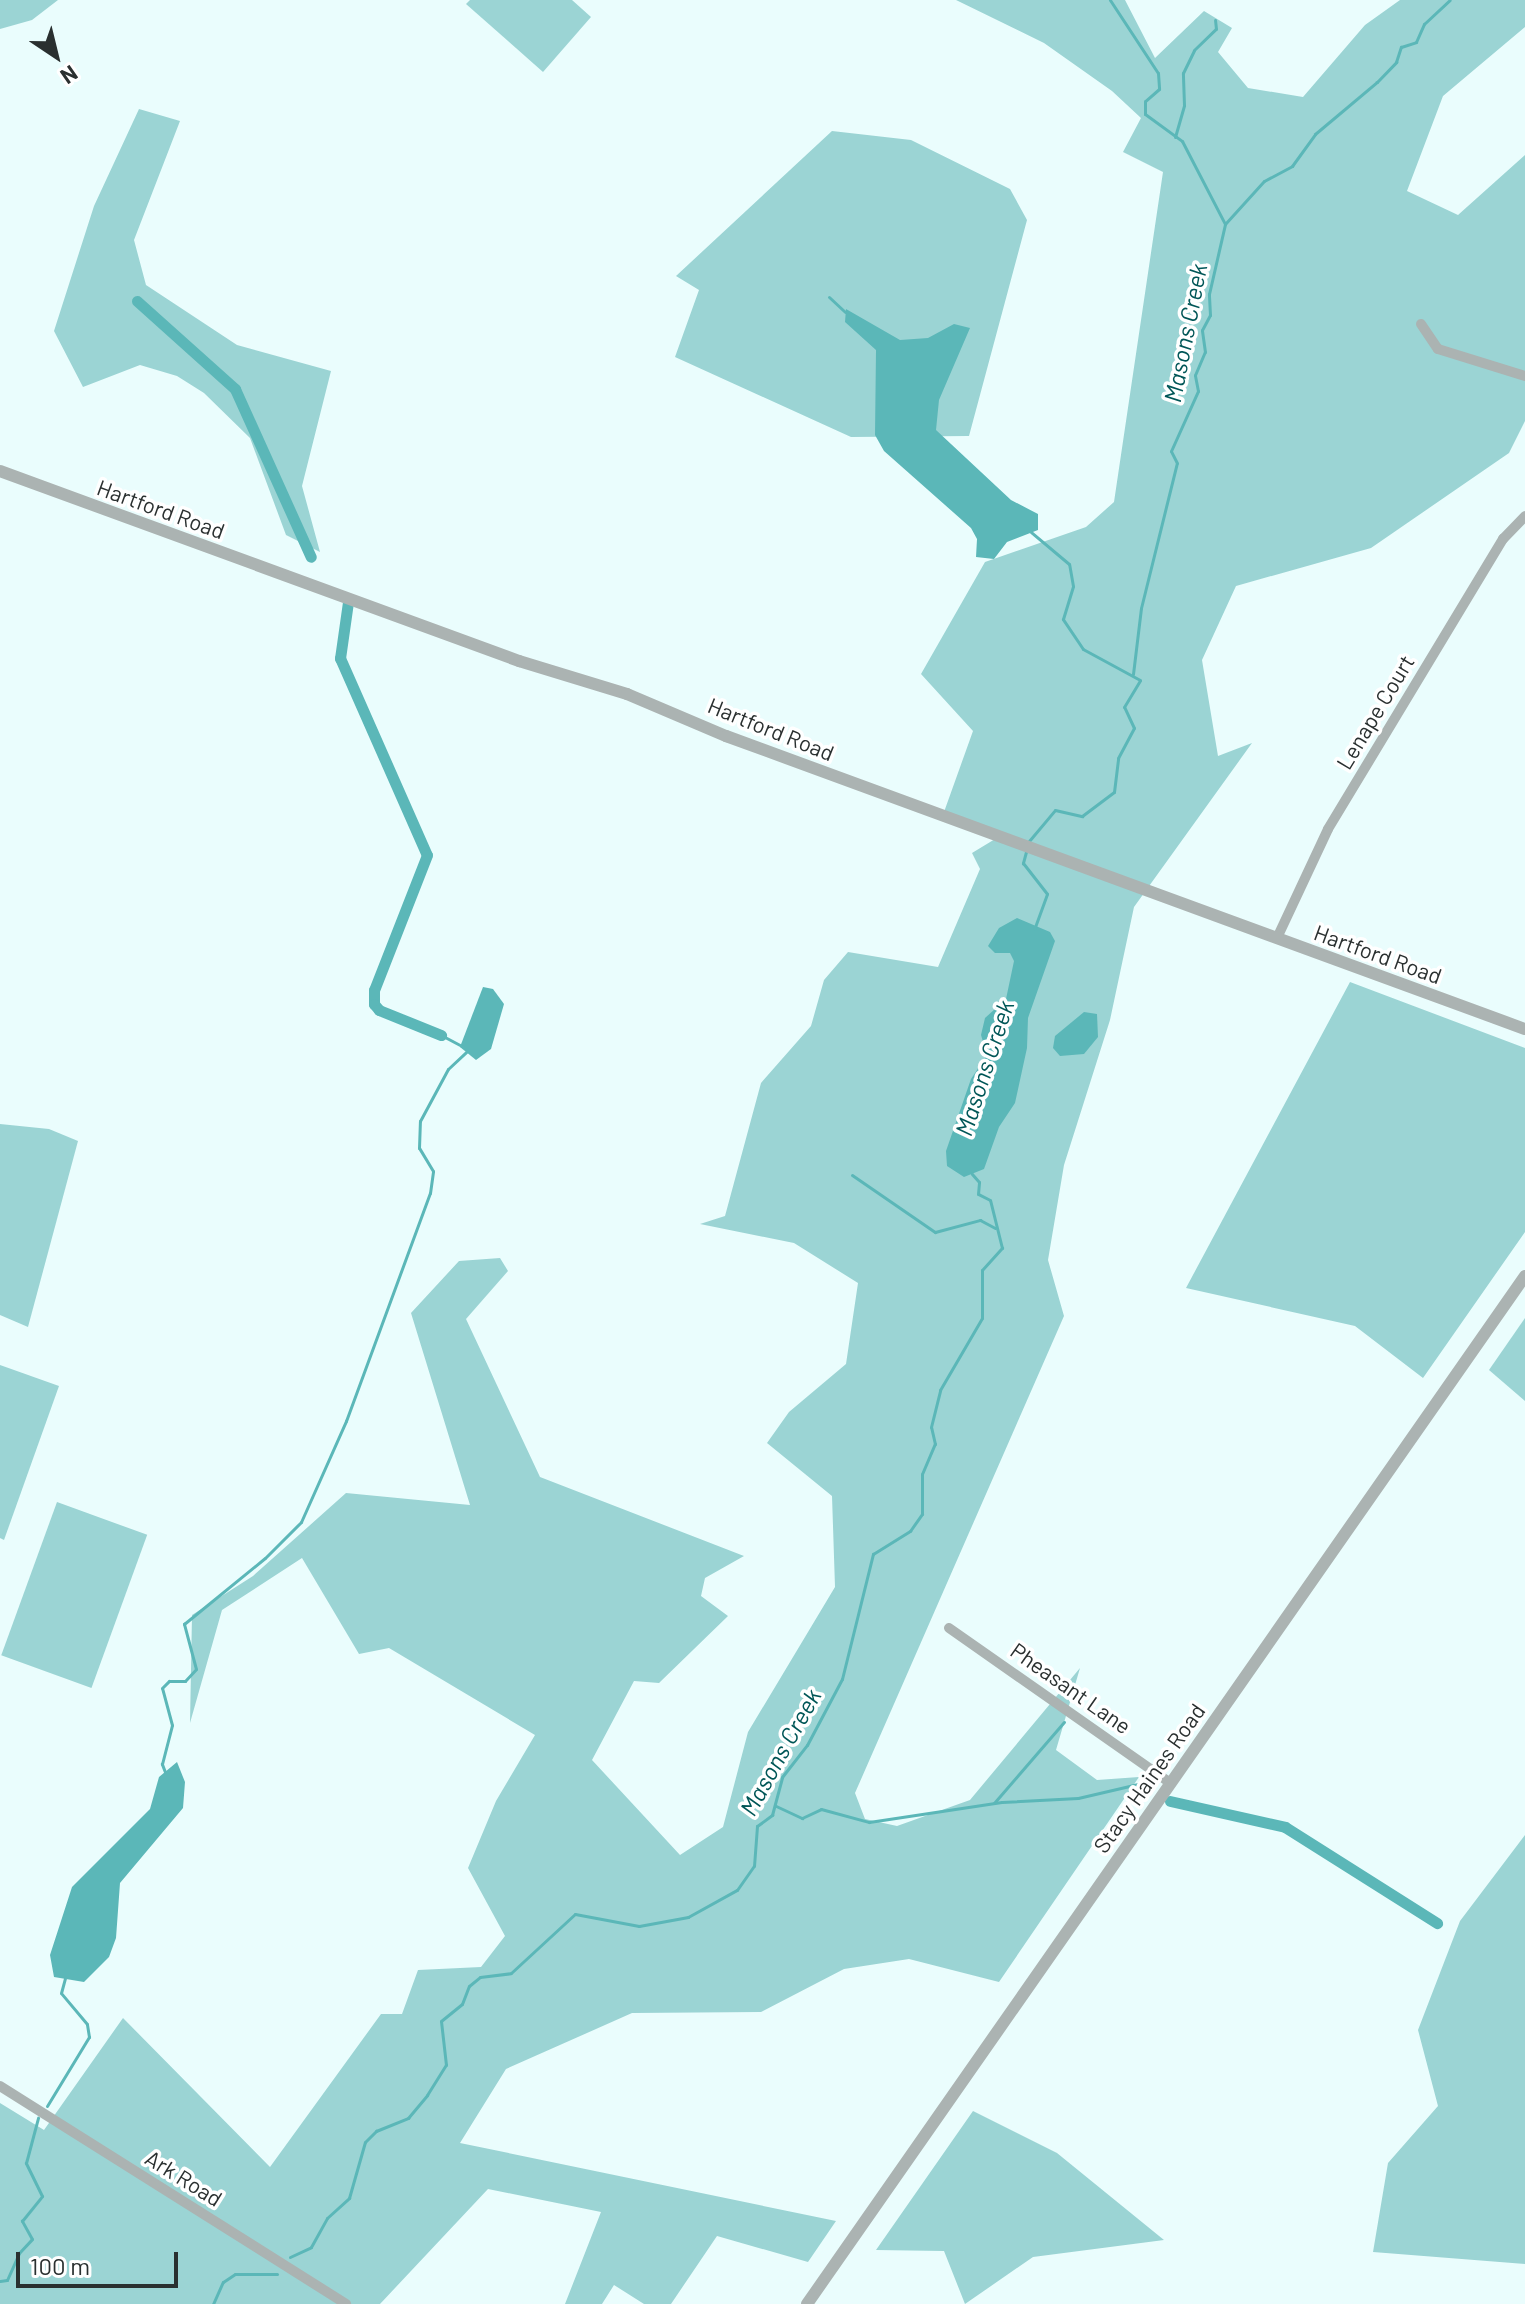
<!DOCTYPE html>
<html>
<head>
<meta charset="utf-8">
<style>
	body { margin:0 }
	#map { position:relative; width:1525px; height:2304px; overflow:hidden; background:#eafdfd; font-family:Barlow,sans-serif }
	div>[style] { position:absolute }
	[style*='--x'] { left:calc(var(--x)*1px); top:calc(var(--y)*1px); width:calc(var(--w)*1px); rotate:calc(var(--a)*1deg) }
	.green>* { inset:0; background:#9bd4d4; transform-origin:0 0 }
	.water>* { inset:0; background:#5bb7b8 }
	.stream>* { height:3px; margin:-1.5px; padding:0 1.5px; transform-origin:1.5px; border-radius:1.5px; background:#5bb7b8 }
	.canal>* { height:11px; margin:-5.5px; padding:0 5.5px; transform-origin:5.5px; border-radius:5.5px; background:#5bb7b8 }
	.minor>* { height:10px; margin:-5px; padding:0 5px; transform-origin:5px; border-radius:5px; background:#abb3b2 }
	.tertiary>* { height:12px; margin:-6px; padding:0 6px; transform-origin:6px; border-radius:6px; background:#abb3b2 }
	span { translate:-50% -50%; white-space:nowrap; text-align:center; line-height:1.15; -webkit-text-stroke:7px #fff; paint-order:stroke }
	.street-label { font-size:22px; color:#2a3030 }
	.water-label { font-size:24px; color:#005657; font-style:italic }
	.north { position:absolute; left:16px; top:16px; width:80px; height:80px; -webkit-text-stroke:6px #fff; paint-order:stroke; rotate:145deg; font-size:22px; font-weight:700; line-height:32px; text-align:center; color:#2a3030 }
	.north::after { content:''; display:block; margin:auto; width:28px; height:36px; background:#2a3030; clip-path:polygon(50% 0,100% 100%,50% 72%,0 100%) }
	.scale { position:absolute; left:16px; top:2252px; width:162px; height:36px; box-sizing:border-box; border:4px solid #2a3030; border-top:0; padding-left:10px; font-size:24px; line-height:28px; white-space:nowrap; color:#2a3030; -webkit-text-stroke:6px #fff; paint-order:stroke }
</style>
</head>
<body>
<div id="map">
	<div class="green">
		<div style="clip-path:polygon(0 0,58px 0,32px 20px,0 29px)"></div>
		<div style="clip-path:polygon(470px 0,572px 0,591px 17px,543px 72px,466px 4px)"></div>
		<div style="clip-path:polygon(956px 0,1125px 0,1155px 58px,1204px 11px,1232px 28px,1218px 52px,1248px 88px,1303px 97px,1365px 25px,1400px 0,1525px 0,1525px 27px,1443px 96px,1407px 191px,1458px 215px,1525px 155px,1525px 421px,1509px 453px,1371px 548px,1236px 586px,1202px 660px,1218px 756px,1252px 743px,1134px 907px,1110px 1020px,1064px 1165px,1048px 1260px,1064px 1316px,855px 1793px,865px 1819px,897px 1826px,970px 1800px,1080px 1668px,1056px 1750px,1097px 1780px,1139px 1777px,999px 1982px,909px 1959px,844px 1969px,761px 2012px,632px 2013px,506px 2069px,460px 2143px,836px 2221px,808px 2262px,717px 2236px,671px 2304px,644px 2304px,614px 2285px,602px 2304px,565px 2304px,601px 2212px,488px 2189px,380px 2304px,0 2304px,0 2103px,44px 2130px,123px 2018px,270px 2167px,381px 2014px,402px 2014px,418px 1970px,481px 1967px,505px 1936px,468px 1868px,496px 1801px,535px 1735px,389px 1648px,359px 1654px,302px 1558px,222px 1610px,190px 1723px,192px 1615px,253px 1576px,346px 1493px,470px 1505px,411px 1313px,459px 1261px,500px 1258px,508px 1271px,466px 1319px,540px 1477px,744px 1556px,705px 1578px,701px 1596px,728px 1616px,659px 1683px,634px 1681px,592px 1760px,680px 1855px,723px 1827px,748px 1732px,835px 1587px,832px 1496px,767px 1443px,789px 1412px,846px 1364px,858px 1283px,794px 1243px,700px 1224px,725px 1216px,761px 1083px,811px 1026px,824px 980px,848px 952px,938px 967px,980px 869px,972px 853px,1005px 833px,944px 812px,973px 731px,921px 674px,985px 562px,1086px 527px,1114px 502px,1163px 172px,1123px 152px,1141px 118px,1112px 91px,1044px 43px)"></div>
		<div style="clip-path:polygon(139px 109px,180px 121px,134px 240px,146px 285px,237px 345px,331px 371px,302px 486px,320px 552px,286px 535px,250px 438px,204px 393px,177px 376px,140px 365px,83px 387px,54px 331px,94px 206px)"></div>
		<div style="clip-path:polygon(832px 131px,911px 140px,1010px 189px,1027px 220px,969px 436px,851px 437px,675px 357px,699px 290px,676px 276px)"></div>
		<div style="clip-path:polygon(1350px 982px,1525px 1048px,1525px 1232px,1423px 1378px,1355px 1326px,1186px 1288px)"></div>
		<div style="clip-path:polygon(0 1124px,49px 1129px,78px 1141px,28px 1327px,0 1315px)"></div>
		<div style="clip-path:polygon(1525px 1318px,1525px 1401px,1489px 1370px)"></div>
		<div style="clip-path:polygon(0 1365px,59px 1386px,4px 1540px,0 1538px)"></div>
		<div style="left:57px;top:1502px;width:96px;height:163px;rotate:20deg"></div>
		<div style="clip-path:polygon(1525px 1835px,1525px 2264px,1373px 2252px,1388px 2163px,1438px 2106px,1418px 2030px,1460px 1921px)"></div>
		<div style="clip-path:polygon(973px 2111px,1057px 2153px,1164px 2240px,1033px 2257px,965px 2304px,944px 2251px,876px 2250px)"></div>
	</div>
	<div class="water">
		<div style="clip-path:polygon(846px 309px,900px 340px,928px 338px,954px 324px,970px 328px,939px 400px,936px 430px,1011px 500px,1038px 514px,1038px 530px,1007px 542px,994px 559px,976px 557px,977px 539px,971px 528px,884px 451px,875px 435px,876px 350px,845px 322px)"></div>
		<div style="clip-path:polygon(1017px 918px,1050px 932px,1055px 941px,1028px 1018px,1027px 1048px,1015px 1103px,999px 1127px,984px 1169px,964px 1177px,947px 1166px,946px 1151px,971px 1079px,987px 1055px,981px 1035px,985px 1018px,1006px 999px,1014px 961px,1010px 953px,995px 953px,988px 946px,999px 928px)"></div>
		<div style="clip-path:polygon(483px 987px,493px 989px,504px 1004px,491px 1049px,476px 1060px,460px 1047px)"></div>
		<div style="clip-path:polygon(1084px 1012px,1097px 1014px,1098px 1037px,1084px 1054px,1060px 1056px,1053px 1048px,1055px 1036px)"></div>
		<div style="clip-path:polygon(177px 1762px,185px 1782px,183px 1808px,120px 1883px,116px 1938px,109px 1957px,84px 1982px,54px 1977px,50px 1955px,72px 1887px,150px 1809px,159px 1777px)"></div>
	</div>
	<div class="stream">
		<div style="--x:1110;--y:0;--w:87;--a:56.7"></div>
		<div style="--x:1158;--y:73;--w:16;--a:86"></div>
		<div style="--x:1159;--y:89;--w:18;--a:139"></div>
		<div style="--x:1145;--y:101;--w:13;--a:90"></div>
		<div style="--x:1145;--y:114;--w:46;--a:36.1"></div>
		<div style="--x:1182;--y:141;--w:93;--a:62.6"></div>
		<div style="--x:1175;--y:137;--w:33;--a:-74"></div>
		<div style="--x:1184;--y:105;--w:32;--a:-92"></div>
		<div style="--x:1183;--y:73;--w:25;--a:-64"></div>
		<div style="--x:1194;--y:50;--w:30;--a:-44"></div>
		<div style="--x:1216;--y:29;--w:9;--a:-96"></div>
		<div style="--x:829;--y:297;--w:22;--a:43"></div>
		<div style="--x:1133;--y:674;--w:66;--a:-83.1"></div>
		<div style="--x:1141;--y:608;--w:149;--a:-76.1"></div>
		<div style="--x:1177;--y:463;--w:13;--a:-117"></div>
		<div style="--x:1171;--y:451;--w:66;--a:-65.8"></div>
		<div style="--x:1198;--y:391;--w:16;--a:-101"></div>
		<div style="--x:1195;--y:375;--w:25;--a:-67"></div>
		<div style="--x:1205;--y:352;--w:22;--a:-98"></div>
		<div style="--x:1202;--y:330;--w:17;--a:-62"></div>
		<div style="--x:1210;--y:315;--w:21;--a:-93"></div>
		<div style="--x:1209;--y:294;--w:72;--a:-77.1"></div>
		<div style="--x:1225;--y:224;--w:58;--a:-47.8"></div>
		<div style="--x:1264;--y:181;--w:32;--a:-28"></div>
		<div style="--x:1292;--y:166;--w:39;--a:-54"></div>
		<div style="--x:1315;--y:134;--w:81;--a:-40"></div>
		<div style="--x:1377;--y:82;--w:28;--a:-46"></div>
		<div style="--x:1396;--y:62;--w:16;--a:-72"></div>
		<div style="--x:1401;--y:47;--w:16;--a:-18"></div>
		<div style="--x:1416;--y:42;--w:20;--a:-66"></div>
		<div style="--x:1424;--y:24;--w:35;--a:-43"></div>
		<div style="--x:1029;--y:841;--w:40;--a:-50"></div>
		<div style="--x:1055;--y:810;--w:28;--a:13"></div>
		<div style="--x:1082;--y:816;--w:40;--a:-37"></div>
		<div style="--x:1114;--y:792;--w:34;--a:-83"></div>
		<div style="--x:1118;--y:758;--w:34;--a:-62"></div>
		<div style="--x:1134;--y:728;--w:23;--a:-115"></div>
		<div style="--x:1124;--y:707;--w:31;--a:-59"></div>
		<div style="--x:1140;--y:680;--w:65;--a:-151.5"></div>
		<div style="--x:1083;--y:649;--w:36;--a:-124"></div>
		<div style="--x:1063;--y:619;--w:34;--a:-73"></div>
		<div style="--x:1073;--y:586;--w:22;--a:-100"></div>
		<div style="--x:1069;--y:564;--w:50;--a:-139.9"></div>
		<div style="--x:1027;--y:848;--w:16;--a:105"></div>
		<div style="--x:1023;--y:863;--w:39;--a:52"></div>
		<div style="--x:1047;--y:894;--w:37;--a:110"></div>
		<div style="--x:441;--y:1035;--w:24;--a:28"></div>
		<div style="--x:852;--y:1175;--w:101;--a:34.5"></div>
		<div style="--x:935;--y:1232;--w:47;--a:-14.9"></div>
		<div style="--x:980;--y:1220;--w:17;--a:28"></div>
		<div style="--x:165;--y:1772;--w:9;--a:-111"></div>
		<div style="--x:162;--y:1764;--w:40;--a:-75.6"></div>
		<div style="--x:172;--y:1725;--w:38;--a:-105"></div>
		<div style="--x:162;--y:1688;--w:10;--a:-45"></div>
		<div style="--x:169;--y:1681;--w:16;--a:0"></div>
		<div style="--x:185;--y:1681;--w:16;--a:-47"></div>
		<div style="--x:196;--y:1669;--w:47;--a:-104.9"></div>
		<div style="--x:184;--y:1624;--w:104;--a:-39.2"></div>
		<div style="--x:265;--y:1558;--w:51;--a:-45"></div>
		<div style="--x:301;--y:1522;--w:111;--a:-66"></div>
		<div style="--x:346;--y:1421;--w:243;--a:-69.8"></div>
		<div style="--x:430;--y:1193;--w:22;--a:-82"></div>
		<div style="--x:433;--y:1171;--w:27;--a:-121"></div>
		<div style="--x:419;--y:1148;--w:27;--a:-88"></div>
		<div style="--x:420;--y:1121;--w:59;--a:-61.7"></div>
		<div style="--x:448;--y:1069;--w:25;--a:-43"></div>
		<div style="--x:994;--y:1803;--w:107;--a:-49.2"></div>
		<div style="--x:776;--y:1806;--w:29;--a:25"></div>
		<div style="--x:802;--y:1818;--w:21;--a:-25"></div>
		<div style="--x:821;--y:1809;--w:50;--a:15.2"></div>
		<div style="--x:869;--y:1822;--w:134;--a:-8.6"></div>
		<div style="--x:1002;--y:1802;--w:76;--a:-3"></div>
		<div style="--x:1078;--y:1798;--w:66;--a:-13.2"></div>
		<div style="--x:47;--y:2106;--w:81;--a:-58.7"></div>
		<div style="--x:89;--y:2037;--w:13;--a:-99"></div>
		<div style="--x:87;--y:2024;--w:40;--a:-130"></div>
		<div style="--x:61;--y:1993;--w:16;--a:-75"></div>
		<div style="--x:290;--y:2257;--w:23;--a:-25"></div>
		<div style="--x:311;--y:2247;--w:33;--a:-61"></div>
		<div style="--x:327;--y:2218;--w:30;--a:-42"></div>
		<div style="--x:349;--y:2198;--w:58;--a:-74.1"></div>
		<div style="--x:365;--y:2142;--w:16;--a:-45"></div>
		<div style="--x:376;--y:2131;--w:35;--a:-22"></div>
		<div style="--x:408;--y:2118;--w:30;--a:-50"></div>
		<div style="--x:427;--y:2095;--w:36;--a:-58"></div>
		<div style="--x:446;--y:2065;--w:44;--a:-96.5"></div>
		<div style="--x:441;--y:2021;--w:27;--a:-39"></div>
		<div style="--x:462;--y:2004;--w:19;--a:-69"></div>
		<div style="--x:469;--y:1986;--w:14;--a:-39"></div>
		<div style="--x:480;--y:1977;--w:31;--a:-7"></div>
		<div style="--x:511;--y:1973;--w:87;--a:-42.7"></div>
		<div style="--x:575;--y:1914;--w:65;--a:10.6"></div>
		<div style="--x:639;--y:1926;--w:50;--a:-10.4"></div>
		<div style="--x:688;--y:1917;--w:56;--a:-28.9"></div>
		<div style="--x:737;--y:1890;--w:29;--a:-55"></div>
		<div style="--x:754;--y:1866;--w:40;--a:-85.7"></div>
		<div style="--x:757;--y:1826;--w:19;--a:-36"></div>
		<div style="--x:772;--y:1815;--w:39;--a:-75"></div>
		<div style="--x:782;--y:1777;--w:41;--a:-52"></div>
		<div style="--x:807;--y:1745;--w:75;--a:-62.1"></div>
		<div style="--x:842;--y:1679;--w:129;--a:-76.1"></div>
		<div style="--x:873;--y:1554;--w:44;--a:-31.9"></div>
		<div style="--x:910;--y:1531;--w:21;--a:-55"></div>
		<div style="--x:922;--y:1514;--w:40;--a:-90"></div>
		<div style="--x:922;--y:1474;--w:33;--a:-67"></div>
		<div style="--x:935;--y:1444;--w:17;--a:-103"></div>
		<div style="--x:931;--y:1427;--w:38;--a:-76"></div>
		<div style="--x:940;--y:1390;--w:83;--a:-59.7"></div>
		<div style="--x:982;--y:1318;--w:48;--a:-90"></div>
		<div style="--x:982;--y:1270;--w:30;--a:-48"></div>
		<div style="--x:1002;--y:1248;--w:49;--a:-104"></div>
		<div style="--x:990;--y:1200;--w:13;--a:-153"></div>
		<div style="--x:978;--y:1194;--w:12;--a:-85"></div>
		<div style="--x:979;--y:1182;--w:11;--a:-131"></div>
		<div style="--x:0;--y:2281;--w:7;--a:-8"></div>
		<div style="--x:7;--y:2280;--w:30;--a:-66"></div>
		<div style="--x:19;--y:2253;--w:19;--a:-47"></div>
		<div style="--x:32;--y:2239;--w:21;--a:-119"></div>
		<div style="--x:22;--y:2221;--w:32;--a:-51"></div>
		<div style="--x:42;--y:2196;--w:37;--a:-116"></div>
		<div style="--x:26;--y:2163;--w:47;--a:-75.1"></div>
		<div style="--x:213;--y:2304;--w:24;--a:-66"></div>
		<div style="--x:223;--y:2282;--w:14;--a:-34"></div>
		<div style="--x:235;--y:2274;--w:42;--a:0"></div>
	</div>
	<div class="canal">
		<div style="--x:137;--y:301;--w:132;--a:41.9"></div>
		<div style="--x:235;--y:389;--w:184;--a:65.7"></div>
		<div style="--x:348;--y:602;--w:57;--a:98.1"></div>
		<div style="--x:340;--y:658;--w:215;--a:66.2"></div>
		<div style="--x:427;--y:855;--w:145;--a:111.4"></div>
		<div style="--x:374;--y:990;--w:14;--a:90"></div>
		<div style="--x:374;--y:1004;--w:8;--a:50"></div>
		<div style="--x:379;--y:1010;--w:67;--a:22"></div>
		<div style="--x:1170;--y:1801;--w:118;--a:12.7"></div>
		<div style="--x:1285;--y:1827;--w:180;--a:32.3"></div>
	</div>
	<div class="minor">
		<div style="--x:1421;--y:324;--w:30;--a:56"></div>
		<div style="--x:1438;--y:349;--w:91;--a:17.2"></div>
		<div style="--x:1277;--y:938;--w:120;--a:-64.9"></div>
		<div style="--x:1328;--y:829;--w:339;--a:-58.9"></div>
		<div style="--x:1503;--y:539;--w:32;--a:-46"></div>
		<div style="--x:949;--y:1628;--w:270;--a:35"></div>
		<div style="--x:0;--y:2086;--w:409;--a:32.2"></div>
	</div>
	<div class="tertiary">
		<div style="--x:0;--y:471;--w:553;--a:20.11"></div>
		<div style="--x:519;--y:661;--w:113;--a:17"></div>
		<div style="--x:627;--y:694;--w:108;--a:23"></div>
		<div style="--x:726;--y:736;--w:851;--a:20.14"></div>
		<div style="--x:807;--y:2304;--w:1254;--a:-55.07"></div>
	</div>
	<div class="street-label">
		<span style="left:161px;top:509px;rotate:20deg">Hartford Road</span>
		<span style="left:1375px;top:712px;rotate:-59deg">Lenape Court</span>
		<span style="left:771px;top:729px;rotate:22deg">Hartford Road</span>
		<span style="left:1378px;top:954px;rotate:20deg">Hartford Road</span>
		<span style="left:1071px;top:1688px;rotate:35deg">Pheasant Lane</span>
		<span style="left:1149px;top:1778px;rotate:-55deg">Stacy Haines Road</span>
		<span style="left:184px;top:2178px;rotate:32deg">Ark Road</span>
	</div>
	<div class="water-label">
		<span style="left:1185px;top:333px;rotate:-79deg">Masons Creek</span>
		<span style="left:984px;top:1068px;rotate:-72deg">Masons Creek</span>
		<span style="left:780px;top:1752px;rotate:-61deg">Masons Creek</span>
	</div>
	<div class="north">N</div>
	<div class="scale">100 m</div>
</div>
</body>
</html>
